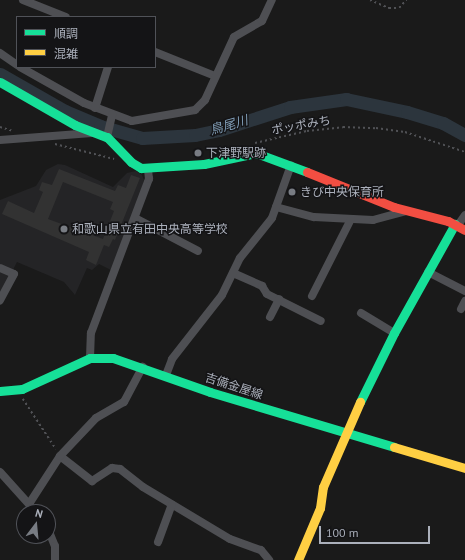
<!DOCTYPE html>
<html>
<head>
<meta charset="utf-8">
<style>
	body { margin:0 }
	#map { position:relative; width:465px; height:560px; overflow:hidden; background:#1a1a1a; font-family:"PT Sans","Noto Sans JP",sans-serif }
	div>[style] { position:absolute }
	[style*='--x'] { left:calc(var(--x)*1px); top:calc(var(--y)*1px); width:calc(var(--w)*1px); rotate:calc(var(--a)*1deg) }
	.built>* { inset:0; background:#242426 }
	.river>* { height:13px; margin:-6.5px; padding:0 6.5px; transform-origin:6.5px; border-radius:6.5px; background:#2c353d }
	.building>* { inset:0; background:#323232 }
	.path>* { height:1.5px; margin-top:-0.75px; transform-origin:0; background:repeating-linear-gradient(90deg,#505155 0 2px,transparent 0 5px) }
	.street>* { height:8px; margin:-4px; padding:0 4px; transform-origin:4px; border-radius:4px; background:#4e4f53 }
	.fast>* { height:9px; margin:-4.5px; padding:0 4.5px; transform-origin:4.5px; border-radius:4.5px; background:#16e098 }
	.slow>* { height:9px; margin:-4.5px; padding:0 4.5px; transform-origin:4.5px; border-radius:4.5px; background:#ffcf43 }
	.jam>* { height:9px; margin:-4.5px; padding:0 4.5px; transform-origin:4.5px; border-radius:4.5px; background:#f24e42 }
	.dots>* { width:11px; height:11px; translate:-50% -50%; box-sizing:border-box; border:2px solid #141416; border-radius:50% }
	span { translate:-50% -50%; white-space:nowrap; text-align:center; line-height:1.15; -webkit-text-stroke:3px #141416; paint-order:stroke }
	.street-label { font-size:12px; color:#abb0bb }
	.poi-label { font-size:12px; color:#abb0bb }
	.left { translate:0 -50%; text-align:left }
	.water-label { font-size:13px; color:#819eb7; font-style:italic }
	.legend { position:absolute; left:16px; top:16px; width:140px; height:52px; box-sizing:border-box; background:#141416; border:1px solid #505258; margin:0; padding:5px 7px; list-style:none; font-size:12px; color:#abb0bb }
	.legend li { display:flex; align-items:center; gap:8px; height:20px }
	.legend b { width:20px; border:1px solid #505258 }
	.north { position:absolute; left:16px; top:504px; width:40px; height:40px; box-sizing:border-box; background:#141416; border:1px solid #505258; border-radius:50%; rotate:16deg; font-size:11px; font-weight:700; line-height:16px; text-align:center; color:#abb0bb }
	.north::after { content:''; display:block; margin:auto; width:14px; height:18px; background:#787c83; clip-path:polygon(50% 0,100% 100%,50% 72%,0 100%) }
	.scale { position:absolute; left:319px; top:526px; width:111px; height:18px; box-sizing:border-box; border:2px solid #abb0bb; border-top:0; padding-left:5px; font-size:12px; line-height:14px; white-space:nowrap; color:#abb0bb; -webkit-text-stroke:3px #141416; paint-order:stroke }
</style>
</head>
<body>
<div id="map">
	<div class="built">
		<div style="clip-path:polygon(58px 164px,65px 165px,113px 187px,127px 173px,136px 171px,142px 175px,144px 180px,141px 191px,111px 270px,99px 264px,92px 270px,87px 268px,75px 295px,64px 282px,17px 262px,0 295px,0 200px,36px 186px,46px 170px)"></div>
	</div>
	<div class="river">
		<div style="--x:0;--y:74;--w:75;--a:29.6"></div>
		<div style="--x:65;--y:111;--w:38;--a:23"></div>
		<div style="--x:100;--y:126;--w:44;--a:15.9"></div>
		<div style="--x:142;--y:138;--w:53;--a:-3.2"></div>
		<div style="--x:195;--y:135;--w:25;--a:-12"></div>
		<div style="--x:219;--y:130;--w:75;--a:-17.9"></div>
		<div style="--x:290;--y:107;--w:57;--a:-8.1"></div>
		<div style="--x:346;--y:99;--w:62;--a:12"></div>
		<div style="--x:407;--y:112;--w:38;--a:17"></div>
		<div style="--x:443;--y:123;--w:25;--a:29"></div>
	</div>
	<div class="building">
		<div style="clip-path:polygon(evenodd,59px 169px,115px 191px,118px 185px,126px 188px,131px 175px,140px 178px,115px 240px,113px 239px,109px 247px,104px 245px,96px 265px,86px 260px,89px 252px,2px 214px,8px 201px,34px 213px,43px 192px,39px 190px,42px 182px,52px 185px,59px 169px,63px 182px,113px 202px,110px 209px,114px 211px,103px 239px,48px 219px,63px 182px)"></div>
	</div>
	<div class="path">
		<div style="--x:370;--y:0;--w:21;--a:23"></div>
		<div style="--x:389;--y:8;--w:10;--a:0"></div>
		<div style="--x:399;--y:8;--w:11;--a:-49"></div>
		<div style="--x:0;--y:127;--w:14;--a:17"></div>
		<div style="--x:255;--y:143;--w:53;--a:-13"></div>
		<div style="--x:307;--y:131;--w:36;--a:-6"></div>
		<div style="--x:343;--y:127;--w:33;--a:2"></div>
		<div style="--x:376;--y:128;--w:29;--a:8"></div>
		<div style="--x:405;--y:132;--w:63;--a:18.4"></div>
		<div style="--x:55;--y:144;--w:61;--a:14.3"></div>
		<div style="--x:23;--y:399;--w:60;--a:56.6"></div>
	</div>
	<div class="street">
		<div style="--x:23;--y:0;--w:46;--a:21.6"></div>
		<div style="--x:155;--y:52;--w:65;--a:21.8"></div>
		<div style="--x:0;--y:53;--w:21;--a:35"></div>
		<div style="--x:20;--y:67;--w:73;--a:29.4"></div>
		<div style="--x:84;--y:103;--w:51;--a:20.6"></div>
		<div style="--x:132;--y:121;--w:64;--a:-9.9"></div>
		<div style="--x:195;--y:110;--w:14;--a:-45"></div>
		<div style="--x:205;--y:100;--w:69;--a:-65.3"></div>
		<div style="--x:234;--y:37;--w:32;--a:-30"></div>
		<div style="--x:262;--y:21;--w:23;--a:-65"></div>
		<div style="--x:95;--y:108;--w:43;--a:-72.4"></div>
		<div style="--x:107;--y:137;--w:23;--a:-77"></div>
		<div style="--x:0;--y:140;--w:92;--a:-4.4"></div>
		<div style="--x:276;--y:207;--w:39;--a:15"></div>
		<div style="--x:314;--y:217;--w:59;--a:2.9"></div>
		<div style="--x:373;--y:220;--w:34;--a:-15"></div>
		<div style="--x:135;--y:218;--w:71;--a:27.6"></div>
		<div style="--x:458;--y:225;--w:12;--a:-55"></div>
		<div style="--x:0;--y:268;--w:15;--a:23"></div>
		<div style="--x:14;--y:274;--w:30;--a:118"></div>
		<div style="--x:428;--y:272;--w:42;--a:27.2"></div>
		<div style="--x:233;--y:273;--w:32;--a:24"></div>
		<div style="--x:262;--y:286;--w:9;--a:58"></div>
		<div style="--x:267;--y:294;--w:60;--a:26.6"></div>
		<div style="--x:312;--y:296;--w:86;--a:-63.1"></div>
		<div style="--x:461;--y:309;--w:9;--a:-63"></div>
		<div style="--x:361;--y:313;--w:39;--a:31"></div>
		<div style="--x:270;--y:317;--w:20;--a:-63"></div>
		<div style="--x:90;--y:358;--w:25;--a:-88"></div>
		<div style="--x:91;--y:333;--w:165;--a:-69.4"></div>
		<div style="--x:149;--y:179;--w:10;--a:-96"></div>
		<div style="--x:166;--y:375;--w:17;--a:-69"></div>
		<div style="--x:172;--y:359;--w:81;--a:-52"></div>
		<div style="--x:222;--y:295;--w:41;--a:-64.1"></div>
		<div style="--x:240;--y:258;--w:51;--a:-51.3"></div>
		<div style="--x:272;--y:218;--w:56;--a:-70.3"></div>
		<div style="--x:60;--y:456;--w:41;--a:38"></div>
		<div style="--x:92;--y:481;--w:24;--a:-33"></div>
		<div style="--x:112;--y:468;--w:8;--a:7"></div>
		<div style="--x:120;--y:469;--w:29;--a:38"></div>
		<div style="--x:143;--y:487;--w:101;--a:30.9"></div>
		<div style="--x:230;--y:539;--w:33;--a:20"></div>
		<div style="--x:261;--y:550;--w:13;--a:51"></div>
		<div style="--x:0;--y:472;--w:54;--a:48"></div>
		<div style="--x:29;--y:504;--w:57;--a:-57.1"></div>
		<div style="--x:60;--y:456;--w:52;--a:-46.5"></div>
		<div style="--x:96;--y:418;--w:32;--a:-30"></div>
		<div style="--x:124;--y:402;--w:40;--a:-62"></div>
		<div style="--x:48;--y:529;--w:18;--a:68"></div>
		<div style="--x:55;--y:546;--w:14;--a:90"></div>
		<div style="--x:158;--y:542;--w:40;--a:-69.8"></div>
	</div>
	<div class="fast">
		<div style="--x:0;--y:82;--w:86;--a:29.8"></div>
		<div style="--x:75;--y:125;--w:34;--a:21"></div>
		<div style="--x:107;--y:137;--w:35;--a:46"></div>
		<div style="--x:131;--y:162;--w:12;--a:31"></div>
		<div style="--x:141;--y:168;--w:63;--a:-3.6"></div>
		<div style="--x:204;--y:164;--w:53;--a:-11.9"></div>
		<div style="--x:256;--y:153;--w:54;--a:20.4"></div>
		<div style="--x:0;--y:391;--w:22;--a:-5"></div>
		<div style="--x:22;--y:389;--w:75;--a:-24.5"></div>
		<div style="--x:90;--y:358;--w:23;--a:0"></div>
		<div style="--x:113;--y:358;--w:103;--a:19.3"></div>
		<div style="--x:210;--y:392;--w:192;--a:16.6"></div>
		<div style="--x:360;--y:402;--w:77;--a:-63.8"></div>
		<div style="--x:394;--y:333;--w:125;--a:-60.8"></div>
	</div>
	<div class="slow">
		<div style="--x:394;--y:447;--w:74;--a:16.5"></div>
		<div style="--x:298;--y:560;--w:56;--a:-67.1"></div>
		<div style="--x:320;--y:508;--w:21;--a:-82"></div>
		<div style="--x:323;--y:487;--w:93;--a:-66.5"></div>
	</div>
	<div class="jam">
		<div style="--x:307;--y:172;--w:94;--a:21.9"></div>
		<div style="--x:394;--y:207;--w:56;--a:14.5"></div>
		<div style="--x:448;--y:221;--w:19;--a:28"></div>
	</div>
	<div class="dots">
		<div style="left:198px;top:153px;background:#787c83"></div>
		<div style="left:292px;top:192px;background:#787c83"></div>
		<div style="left:64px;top:229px;background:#787c83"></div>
	</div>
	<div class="street-label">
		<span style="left:301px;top:125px;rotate:-10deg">ポッポみち</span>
		<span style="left:234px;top:386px;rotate:18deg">吉備金屋線</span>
	</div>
	<div class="poi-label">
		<span class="left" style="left:206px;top:153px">下津野駅跡</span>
		<span class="left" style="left:300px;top:192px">きび中央保育所</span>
		<span class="left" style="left:72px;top:229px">和歌山県立有田中央高等学校</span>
	</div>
	<div class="water-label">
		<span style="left:229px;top:126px;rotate:-16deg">鳥尾川</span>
	</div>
	<ul class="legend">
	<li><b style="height:5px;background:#16e098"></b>順調</li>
	<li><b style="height:5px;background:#ffcf43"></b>混雑</li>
	</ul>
	<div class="north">N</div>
	<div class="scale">100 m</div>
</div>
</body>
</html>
